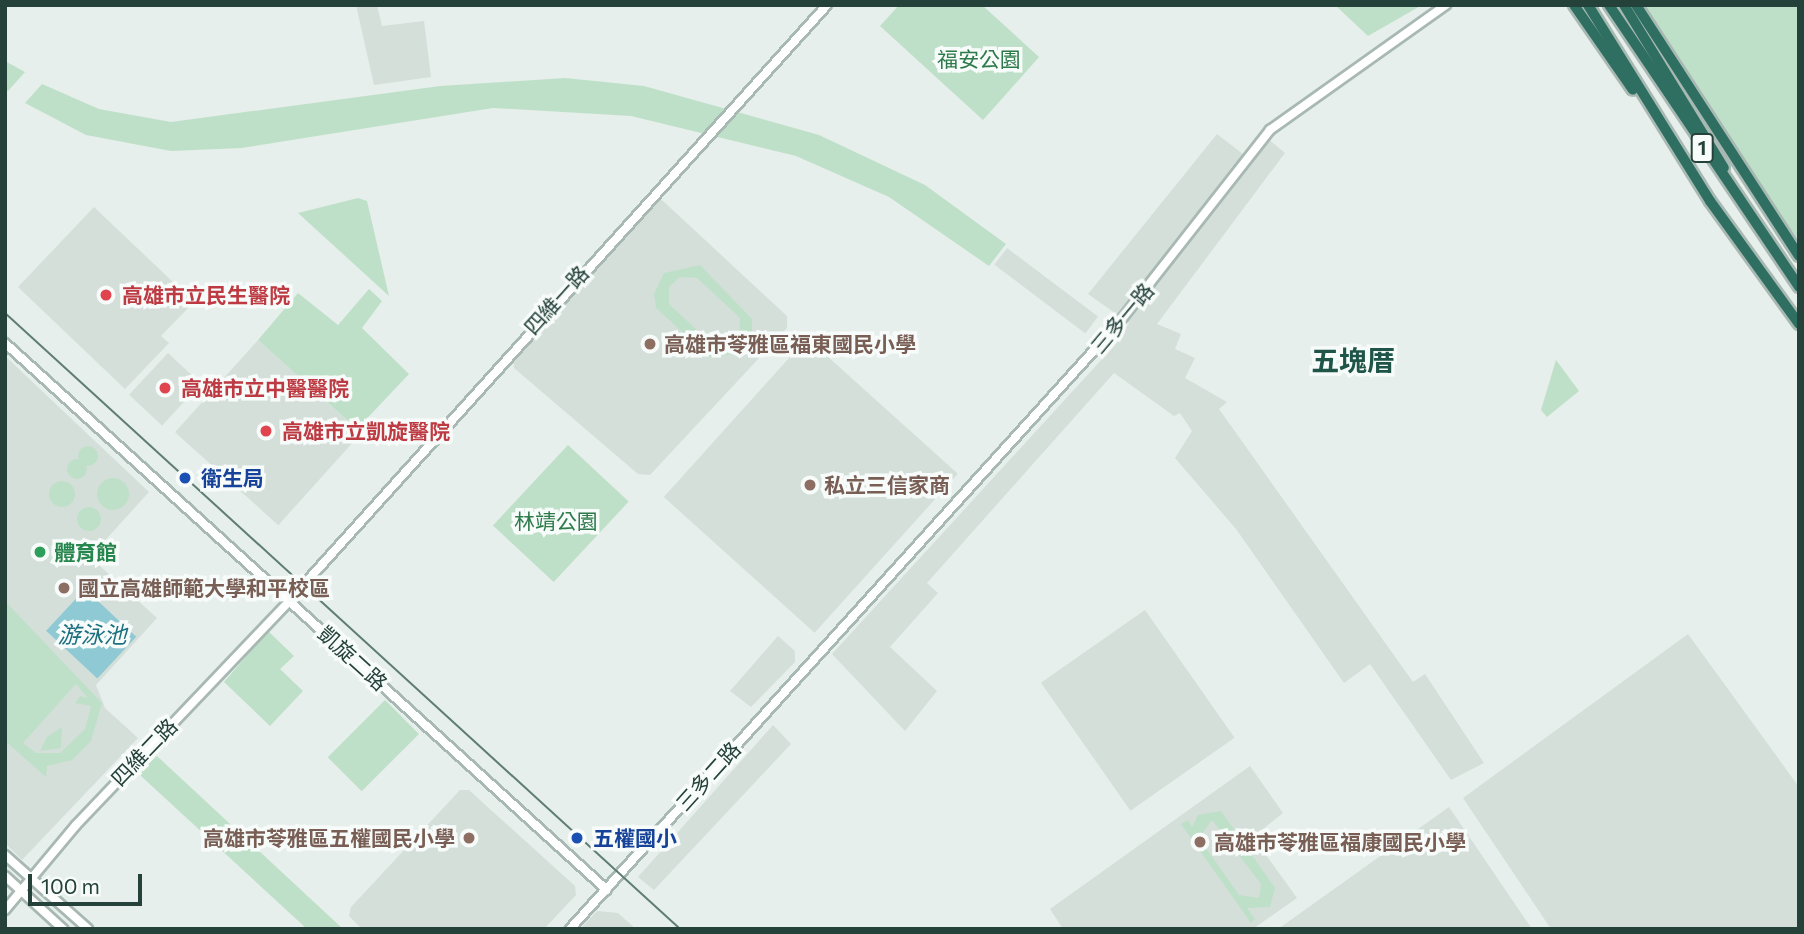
<!DOCTYPE html>
<html>
<head>
<meta charset="utf-8">
<style>
	body { margin:0 }
	#map { position:relative; width:1804px; height:934px; overflow:hidden; background:#e6efeb; font-family:Commissioner,"Noto Sans TC",sans-serif }
	div>[style] { position:absolute }
	[style*='--x'] { left:calc(var(--x)*1px); top:calc(var(--y)*1px); width:calc(var(--w)*1px); rotate:calc(var(--a)*1deg) }
	.built>* { inset:0; background:#d4dfda; transform-origin:0 0 }
	.green>* { inset:0; background:#bfe0c8; transform-origin:0 0 }
	.round { border-radius:50% }
	.water>* { inset:0; background:#8ec9d4; transform-origin:0 0 }
	.roads { filter:drop-shadow(2px 0 #a8b8b2) drop-shadow(-2px 0 #a8b8b2) drop-shadow(0 2px #a8b8b2) drop-shadow(0 -2px #a8b8b2) }
	.minor>* { height:8px; margin:-4px; padding:0 4px; transform-origin:4px; border-radius:4px; background:#fff }
	.highway>* { height:10px; margin:-5px; padding:0 5px; transform-origin:5px; border-radius:5px; background:#2f6f62 }
	.tram>* { height:2px; margin:-1px; padding:0 1px; transform-origin:1px; border-radius:1px; background:#5f7d75 }
	.dots>* { width:19px; height:19px; translate:-50% -50%; box-sizing:border-box; border:4px solid #f7fbf9; border-radius:50% }
	span { translate:-50% -50%; white-space:nowrap; text-align:center; line-height:1.15; -webkit-text-stroke:7px #f7fbf9; paint-order:stroke }
	.shield-label span { padding:2px 5px; background:#f7fbf9; border:2px solid; border-radius:5px; -webkit-text-stroke-width:0 }
	.shield-label { font-size:19px; color:#24423a; font-weight:700 }
	.park-label { font-size:21px; color:#2d7a4b }
	.health-label { font-size:21px; color:#be3a42; font-weight:700 }
	.left { translate:0 -50%; text-align:left }
	.street-label { font-size:21px; color:#24423a }
	.education-label { font-size:21px; color:#785e54; font-weight:700 }
	.right { translate:-100% -50%; text-align:right }
	.transit-label { font-size:21px; color:#164399; font-weight:700 }
	.leisure-label { font-size:21px; color:#27864d; font-weight:700 }
	.water-label { font-size:23px; color:#1c6f80; font-style:italic }
	.district-label { font-size:28px; color:#1f5548; font-weight:700 }
	.frame { position:absolute; inset:0; border:7px solid #24423a; pointer-events:none }
	.scale { position:absolute; left:28px; top:874px; width:114px; height:32px; box-sizing:border-box; border:4px solid #24423a; border-top:0; padding-left:9px; font-size:21px; line-height:24px; white-space:nowrap; color:#24423a; -webkit-text-stroke:5px #f7fbf9; paint-order:stroke }
</style>
</head>
<body>
<div id="map">
	<div class="built">
		<div style="clip-path:polygon(356px 5px,377px 5px,382px 26px,424px 21px,431px 77px,374px 85px)"></div>
		<div style="clip-path:polygon(1261px 133px,1285px 153px,1157px 324px,1181px 334px,1175px 349px,1195px 358px,1185px 378px,1227px 402px,1219px 409px,1413px 682px,1425px 674px,1484px 763px,1451px 780px,1370px 664px,1344px 683px,1236px 529px,1175px 458px,1192px 431px,1180px 413px,1174px 416px,1114px 373px,927px 583px,938px 593px,890px 647px,937px 691px,905px 731px,832px 654px,1114px 346px,1129px 323px,1088px 294px,1217px 134px,1243px 154px)"></div>
		<div style="clip-path:polygon(662px 200px,787px 316px,787px 328px,650px 475px,638px 474px,514px 368px,514px 359px,654px 201px)"></div>
		<div style="clip-path:polygon(94px 207px,194px 302px,161px 336px,169px 343px,125px 389px,18px 287px)"></div>
		<div style="left:1007px;top:248px;width:114px;height:21px;rotate:37deg"></div>
		<div style="left:807px;top:338px;width:203px;height:214px;rotate:42deg"></div>
		<div style="left:258px;top:340px;width:139px;height:124px;rotate:42deg"></div>
		<div style="left:168px;top:353px;width:45px;height:57px;rotate:43deg"></div>
		<div style="clip-path:polygon(5px 356px,149px 492px,90px 557px,157px 618px,96px 685px,105px 708px,138px 738px,22px 860px,5px 843px)"></div>
		<div style="left:1145px;top:610px;width:156px;height:127px;rotate:55deg"></div>
		<div style="clip-path:polygon(1688px 634px,1799px 787px,1799px 929px,1551px 929px,1463px 798px)"></div>
		<div style="clip-path:polygon(778px 636px,795px 651px,795px 662px,751px 707px,730px 691px)"></div>
		<div style="clip-path:polygon(773px 725px,791px 744px,654px 890px,638px 877px)"></div>
		<div style="clip-path:polygon(1250px 766px,1283px 813px,1253px 837px,1297px 898px,1253px 929px,1063px 929px,1050px 909px)"></div>
		<div style="clip-path:polygon(460px 790px,469px 790px,575px 886px,576px 895px,544px 929px,362px 929px,349px 916px,351px 907px)"></div>
		<div style="clip-path:polygon(1449px 807px,1532px 929px,1278px 929px)"></div>
		<div style="clip-path:polygon(597px 911px,618px 913px,636px 929px,580px 929px)"></div>
	</div>
	<div class="green">
		<div style="clip-path:polygon(899px 5px,982px 5px,1039px 57px,983px 120px,880px 26px)"></div>
		<div style="clip-path:polygon(1335px 5px,1422px 5px,1368px 36px)"></div>
		<div style="clip-path:polygon(1643px 5px,1799px 5px,1799px 241px,1731px 149px)"></div>
		<div style="clip-path:polygon(5px 61px,25px 72px,8px 91px,5px 89px)"></div>
		<div style="clip-path:polygon(565px 78px,644px 86px,819px 135px,925px 185px,1006px 244px,989px 266px,889px 197px,796px 156px,631px 116px,493px 108px,242px 148px,171px 151px,86px 135px,25px 103px,42px 84px,99px 109px,171px 122px,440px 86px)"></div>
		<div style="clip-path:polygon(358px 198px,367px 201px,389px 296px,298px 213px)"></div>
		<div style="clip-path:polygon(evenodd,700px 265px,752px 319px,752px 339px,730px 354px,711px 358px,656px 308px,654px 294px,664px 273px,700px 265px,680px 277px,697px 278px,740px 318px,739px 338px,732px 345px,713px 345px,669px 304px,669px 287px,680px 277px)"></div>
		<div style="clip-path:polygon(369px 289px,382px 301px,362px 328px,409px 374px,357px 429px,258px 340px,298px 293px,338px 325px)"></div>
		<div style="clip-path:polygon(1556px 360px,1579px 391px,1547px 417px,1541px 410px)"></div>
		<div style="left:568px;top:445px;width:83px;height:110px;rotate:43deg"></div>
		<div class="round" style="left:78px;top:446px;width:20px;height:20px"></div>
		<div class="round" style="left:67px;top:459px;width:20px;height:20px"></div>
		<div class="round" style="left:97px;top:478px;width:32px;height:32px"></div>
		<div class="round" style="left:49px;top:481px;width:26px;height:26px"></div>
		<div class="round" style="left:77px;top:507px;width:24px;height:24px"></div>
		<div style="clip-path:polygon(evenodd,5px 601px,102px 703px,91px 741px,72px 760px,47px 766px,46px 777px,5px 741px,5px 601px,76px 684px,88px 698px,80px 696px,75px 703px,91px 706px,85px 729px,60px 753px,36px 753px,23px 743px,76px 684px)"></div>
		<div style="clip-path:polygon(268px 631px,294px 656px,280px 669px,303px 691px,270px 726px,224px 682px)"></div>
		<div style="left:385px;top:700px;width:48px;height:81px;rotate:45deg"></div>
		<div style="clip-path:polygon(62px 727px,61px 748px,40px 751px,47px 737px)"></div>
		<div style="clip-path:polygon(157px 756px,343px 929px,307px 929px,141px 776px,140px 769px)"></div>
		<div style="clip-path:polygon(evenodd,1221px 811px,1275px 888px,1270px 907px,1247px 908px,1255px 919px,1251px 923px,1181px 824px,1188px 820px,1192px 827px,1198px 815px,1221px 811px,1212px 820px,1261px 884px,1259px 898px,1239px 895px,1199px 838px,1212px 820px)"></div>
	</div>
	<div class="water">
		<div style="left:85px;top:589px;width:70px;height:57px;rotate:43deg"></div>
	</div>
	<div class="roads">
		<div class="minor">
			<div style="--x:5;--y:343;--w:813;--a:42.26"></div>
			<div style="--x:5;--y:855;--w:111;--a:41.7"></div>
			<div style="--x:5;--y:876;--w:79;--a:42.4"></div>
			<div style="--x:5;--y:910;--w:111;--a:-50.1"></div>
			<div style="--x:76;--y:825;--w:311;--a:-46.4"></div>
			<div style="--x:290;--y:600;--w:801;--a:-47.93"></div>
			<div style="--x:570;--y:929;--w:815;--a:-47.84"></div>
			<div style="--x:1117;--y:325;--w:248;--a:-51.9"></div>
			<div style="--x:1270;--y:130;--w:216;--a:-35.4"></div>
		</div>
		<div class="highway">
			<div style="--x:1574;--y:5;--w:103;--a:55.2"></div>
			<div style="--x:1588;--y:5;--w:231;--a:58.1"></div>
			<div style="--x:1710;--y:201;--w:152;--a:54.1"></div>
			<div style="--x:1609;--y:5;--w:340;--a:56"></div>
			<div style="--x:1624;--y:5;--w:191;--a:58.5"></div>
			<div style="--x:1636;--y:5;--w:299;--a:57"></div>
		</div>
	</div>
	<div class="tram">
		<div style="--x:5;--y:313;--w:914;--a:42.38"></div>
	</div>
	<div class="dots">
		<div style="left:106px;top:295px;background:#e0444e"></div>
		<div style="left:650px;top:344px;background:#8d6e63"></div>
		<div style="left:165px;top:388px;background:#e0444e"></div>
		<div style="left:266px;top:431px;background:#e0444e"></div>
		<div style="left:185px;top:478px;background:#1a4fb4"></div>
		<div style="left:810px;top:485px;background:#8d6e63"></div>
		<div style="left:40px;top:552px;background:#2e9e5b"></div>
		<div style="left:64px;top:588px;background:#8d6e63"></div>
		<div style="left:469px;top:838px;background:#8d6e63"></div>
		<div style="left:577px;top:838px;background:#1a4fb4"></div>
		<div style="left:1200px;top:842px;background:#8d6e63"></div>
	</div>
	<div class="shield-label">
		<span style="left:1702px;top:148px">1</span>
	</div>
	<div class="park-label">
		<span style="left:979px;top:59px">福安公園</span>
		<span style="left:556px;top:521px">林靖公園</span>
	</div>
	<div class="health-label">
		<span class="left" style="left:122px;top:295px">高雄市立民生醫院</span>
		<span class="left" style="left:181px;top:388px">高雄市立中醫醫院</span>
		<span class="left" style="left:282px;top:431px">高雄市立凱旋醫院</span>
	</div>
	<div class="street-label">
		<span style="left:556px;top:300px;rotate:-48deg">四維一路</span>
		<span style="left:1122px;top:318px;rotate:-50deg">三多一路</span>
		<span style="left:353px;top:658px;rotate:42deg">凱旋二路</span>
		<span style="left:144px;top:752px;rotate:-46deg">四維二路</span>
		<span style="left:708px;top:776px;rotate:-48deg">三多二路</span>
	</div>
	<div class="education-label">
		<span class="left" style="left:664px;top:344px">高雄市苓雅區福東國民小學</span>
		<span class="left" style="left:824px;top:485px">私立三信家商</span>
		<span class="left" style="left:78px;top:588px">國立高雄師範大學和平校區</span>
		<span class="right" style="left:455px;top:838px">高雄市苓雅區五權國民小學</span>
		<span class="left" style="left:1214px;top:842px">高雄市苓雅區福康國民小學</span>
	</div>
	<div class="transit-label">
		<span class="left" style="left:201px;top:478px">衛生局</span>
		<span class="left" style="left:593px;top:838px">五權國小</span>
	</div>
	<div class="leisure-label">
		<span class="left" style="left:54px;top:552px">體育館</span>
	</div>
	<div class="water-label">
		<span style="left:92px;top:634px">游泳池</span>
	</div>
	<div class="district-label">
		<span style="left:1353px;top:360px">五塊厝</span>
	</div>
	<div class="frame"></div>
	<div class="scale">100 m</div>
</div>
</body>
</html>
